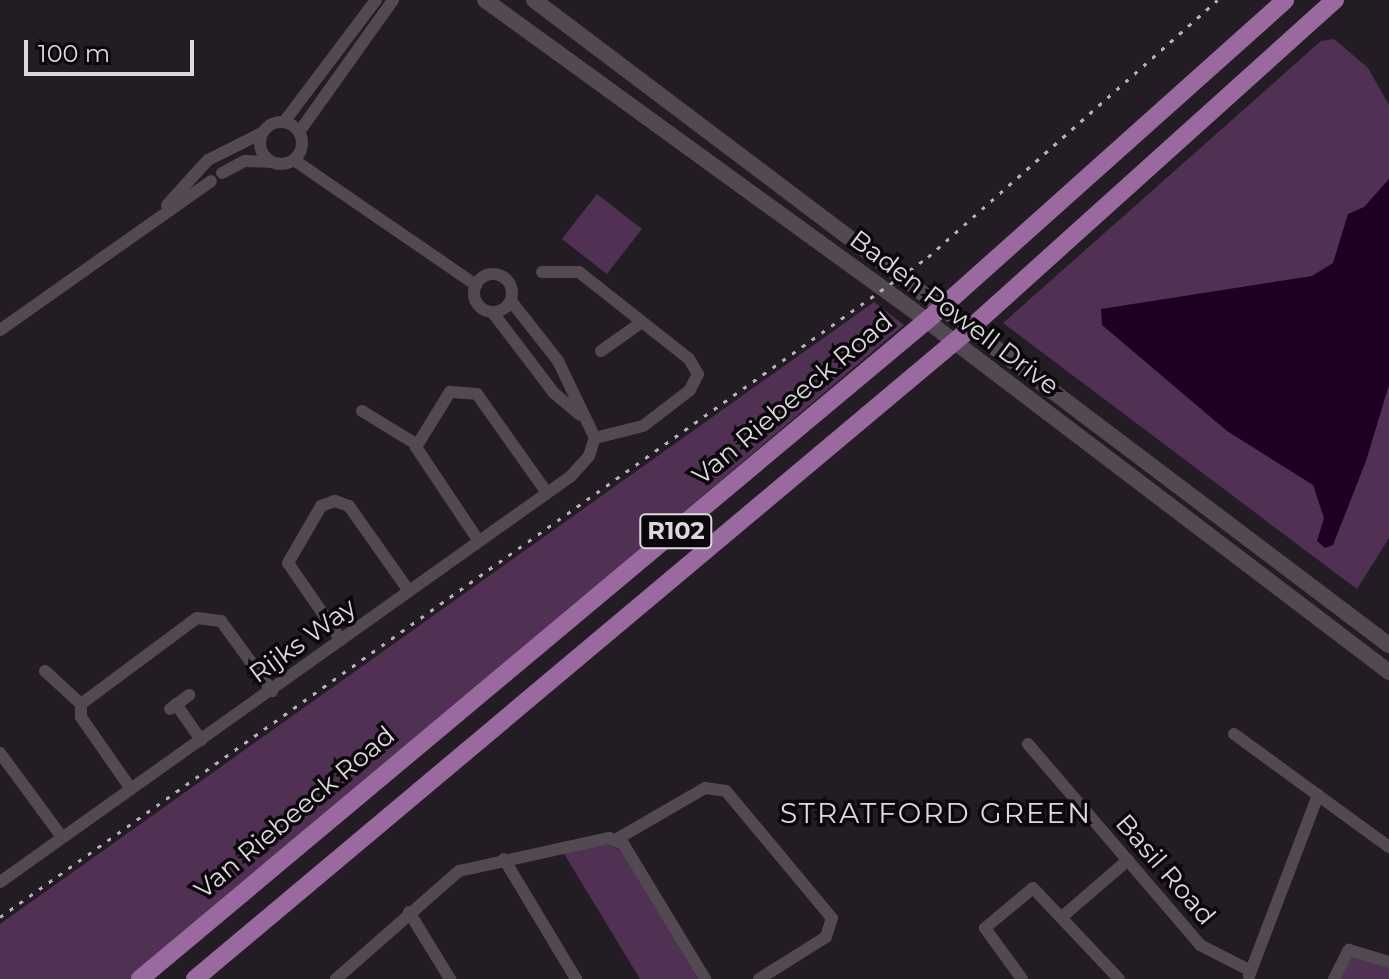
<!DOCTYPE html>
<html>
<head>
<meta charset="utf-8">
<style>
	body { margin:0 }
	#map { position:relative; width:1389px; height:979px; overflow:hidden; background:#241c25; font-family:Montserrat,sans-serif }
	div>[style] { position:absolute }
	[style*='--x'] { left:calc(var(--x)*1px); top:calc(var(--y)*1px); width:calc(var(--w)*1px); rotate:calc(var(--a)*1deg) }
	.green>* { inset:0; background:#503154; transform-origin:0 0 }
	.water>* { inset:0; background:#1e0122 }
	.minor>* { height:12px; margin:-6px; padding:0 6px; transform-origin:6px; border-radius:6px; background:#524953 }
	.minor>.ring { margin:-6px; padding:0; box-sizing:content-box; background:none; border:12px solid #524953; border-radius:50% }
	.secondary>* { height:16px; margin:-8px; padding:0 8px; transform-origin:8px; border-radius:8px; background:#524953 }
	.primary>* { height:18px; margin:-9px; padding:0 9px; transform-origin:9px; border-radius:9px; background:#99699f }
	.rail>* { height:3px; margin-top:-1.5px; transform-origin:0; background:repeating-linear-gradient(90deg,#b6b1b7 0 4px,transparent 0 12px) }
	span { translate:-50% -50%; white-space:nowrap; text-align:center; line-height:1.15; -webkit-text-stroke:7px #0b080b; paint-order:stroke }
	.shield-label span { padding:2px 6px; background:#0b080b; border:2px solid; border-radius:6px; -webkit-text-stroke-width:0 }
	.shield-label { font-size:24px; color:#ddd8de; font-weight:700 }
	.street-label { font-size:26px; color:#ddd8de }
	.neighbourhood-label { font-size:28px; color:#ddd8de; letter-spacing:2px }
	.scale { position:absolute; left:24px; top:40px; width:170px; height:36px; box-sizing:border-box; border:4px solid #ddd8de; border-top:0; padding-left:10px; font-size:24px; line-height:28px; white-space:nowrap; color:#ddd8de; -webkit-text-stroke:6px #0b080b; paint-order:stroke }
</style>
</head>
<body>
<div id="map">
	<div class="green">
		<div style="clip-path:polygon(1334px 39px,1368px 68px,1389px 105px,1389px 538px,1357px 589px,1003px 323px,1321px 41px)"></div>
		<div style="left:597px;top:194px;width:57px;height:57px;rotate:38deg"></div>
		<div style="clip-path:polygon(874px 302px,904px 325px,133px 979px,0 979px,0 924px)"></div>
		<div style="clip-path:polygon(608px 844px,621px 851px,698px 979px,640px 979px,563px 852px)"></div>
		<div style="clip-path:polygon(1351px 955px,1389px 967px,1389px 979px,1340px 979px)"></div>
	</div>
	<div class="water">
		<div style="clip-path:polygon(1389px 179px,1389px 385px,1366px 461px,1333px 545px,1325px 548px,1317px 541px,1324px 518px,1313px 485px,1227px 431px,1102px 325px,1101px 309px,1312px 276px,1333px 263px,1348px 214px,1364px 207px)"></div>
	</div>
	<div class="minor">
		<div class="ring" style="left:260px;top:122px;width:30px;height:30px"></div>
		<div style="--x:284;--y:122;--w:153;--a:-53"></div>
		<div style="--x:299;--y:132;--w:162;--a:-54.5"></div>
		<div style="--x:294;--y:160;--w:221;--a:34.5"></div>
		<div style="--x:222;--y:173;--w:26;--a:-28"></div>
		<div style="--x:245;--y:161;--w:25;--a:2"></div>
		<div style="--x:167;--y:205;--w:61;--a:-47.7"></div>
		<div style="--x:208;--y:160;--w:60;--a:-26.6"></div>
		<div style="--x:542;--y:272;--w:37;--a:0"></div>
		<div style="--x:579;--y:272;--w:140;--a:38.3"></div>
		<div style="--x:689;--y:359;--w:17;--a:59"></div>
		<div style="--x:698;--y:374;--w:18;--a:117"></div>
		<div style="--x:690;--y:390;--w:59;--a:142.5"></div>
		<div style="--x:643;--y:426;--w:49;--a:166"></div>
		<div class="ring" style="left:474px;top:274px;width:26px;height:26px"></div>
		<div style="--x:511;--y:301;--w:76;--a:51.9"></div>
		<div style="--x:558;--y:361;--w:85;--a:64.3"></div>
		<div style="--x:493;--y:313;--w:101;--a:52.7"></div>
		<div style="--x:554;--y:393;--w:34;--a:40"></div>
		<div style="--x:0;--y:330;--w:258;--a:-35.2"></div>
		<div style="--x:601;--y:351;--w:50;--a:-35.3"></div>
		<div style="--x:362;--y:411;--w:63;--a:31.4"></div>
		<div style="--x:478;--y:540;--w:112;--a:-123.7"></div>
		<div style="--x:416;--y:447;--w:65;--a:-58.3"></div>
		<div style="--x:450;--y:392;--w:27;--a:4"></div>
		<div style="--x:477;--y:394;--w:121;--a:54.7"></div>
		<div style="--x:341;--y:640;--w:93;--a:-124.5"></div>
		<div style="--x:288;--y:563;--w:66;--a:-59.9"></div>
		<div style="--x:321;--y:506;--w:15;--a:-20"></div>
		<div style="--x:335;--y:501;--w:15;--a:20"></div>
		<div style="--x:349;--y:506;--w:104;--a:54.8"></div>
		<div style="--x:45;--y:671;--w:49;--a:42.5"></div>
		<div style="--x:176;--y:704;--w:44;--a:55.2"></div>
		<div style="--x:170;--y:709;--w:24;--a:-36"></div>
		<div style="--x:1234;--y:734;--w:192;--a:36.1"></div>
		<div style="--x:1028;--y:744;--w:265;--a:49.4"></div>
		<div style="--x:1200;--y:945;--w:57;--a:27"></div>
		<div style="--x:0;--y:753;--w:104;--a:53.6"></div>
		<div style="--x:131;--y:789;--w:88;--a:-124.8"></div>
		<div style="--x:81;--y:717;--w:13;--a:-90"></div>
		<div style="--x:81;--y:704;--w:144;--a:-36.6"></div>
		<div style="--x:197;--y:618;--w:24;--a:7"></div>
		<div style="--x:221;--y:621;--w:87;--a:53.9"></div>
		<div style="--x:617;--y:839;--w:102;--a:-30.1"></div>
		<div style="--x:705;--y:788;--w:21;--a:8"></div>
		<div style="--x:726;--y:791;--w:165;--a:50.2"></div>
		<div style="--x:832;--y:918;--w:20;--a:108"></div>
		<div style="--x:826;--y:937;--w:79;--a:147.9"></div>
		<div style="--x:504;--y:859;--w:140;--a:59"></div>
		<div style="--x:0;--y:882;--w:701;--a:-35.41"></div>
		<div style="--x:571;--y:476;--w:27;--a:-48"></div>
		<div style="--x:589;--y:456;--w:19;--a:-72"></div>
		<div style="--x:409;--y:912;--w:79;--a:58.5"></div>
		<div style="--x:1063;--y:916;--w:86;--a:-40.7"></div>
		<div style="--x:1249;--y:976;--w:194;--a:-69.1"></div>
		<div style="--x:336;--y:979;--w:164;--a:-41.3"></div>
		<div style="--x:459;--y:871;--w:154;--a:-12.4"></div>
		<div style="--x:609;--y:838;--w:17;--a:25"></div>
		<div style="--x:624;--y:845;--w:157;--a:58.8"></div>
		<div style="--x:1022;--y:979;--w:63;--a:-126"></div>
		<div style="--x:985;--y:928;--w:62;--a:-39.8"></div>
		<div style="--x:1033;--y:888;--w:125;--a:46.6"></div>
		<div style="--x:1334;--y:979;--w:33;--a:-63"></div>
		<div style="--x:1349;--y:950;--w:42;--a:16.7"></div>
	</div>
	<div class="secondary">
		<div style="--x:485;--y:0;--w:530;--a:35.94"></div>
		<div style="--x:914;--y:311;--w:597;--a:37.23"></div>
		<div style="--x:534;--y:0;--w:1071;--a:37.03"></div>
	</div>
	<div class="primary">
		<div style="--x:140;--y:979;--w:1031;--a:-39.93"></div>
		<div style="--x:931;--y:317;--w:475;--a:-41.8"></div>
		<div style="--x:195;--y:979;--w:1005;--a:-40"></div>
		<div style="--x:965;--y:333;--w:498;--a:-42"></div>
	</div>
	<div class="rail">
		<div style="--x:0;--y:917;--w:1139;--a:-35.42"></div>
		<div style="--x:928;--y:257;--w:387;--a:-41.6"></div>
	</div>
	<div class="shield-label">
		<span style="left:676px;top:531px">R102</span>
	</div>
	<div class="street-label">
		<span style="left:954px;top:313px;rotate:37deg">Baden Powell Drive</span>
		<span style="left:793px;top:399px;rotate:-40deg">Van Riebeeck Road</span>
		<span style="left:303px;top:641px;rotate:-36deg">Rijks Way</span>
		<span style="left:295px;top:813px;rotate:-40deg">Van Riebeeck Road</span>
		<span style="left:1165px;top:870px;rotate:49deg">Basil Road</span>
	</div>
	<div class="neighbourhood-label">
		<span style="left:936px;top:813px">STRATFORD GREEN</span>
	</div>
	<div class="scale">100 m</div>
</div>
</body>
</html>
